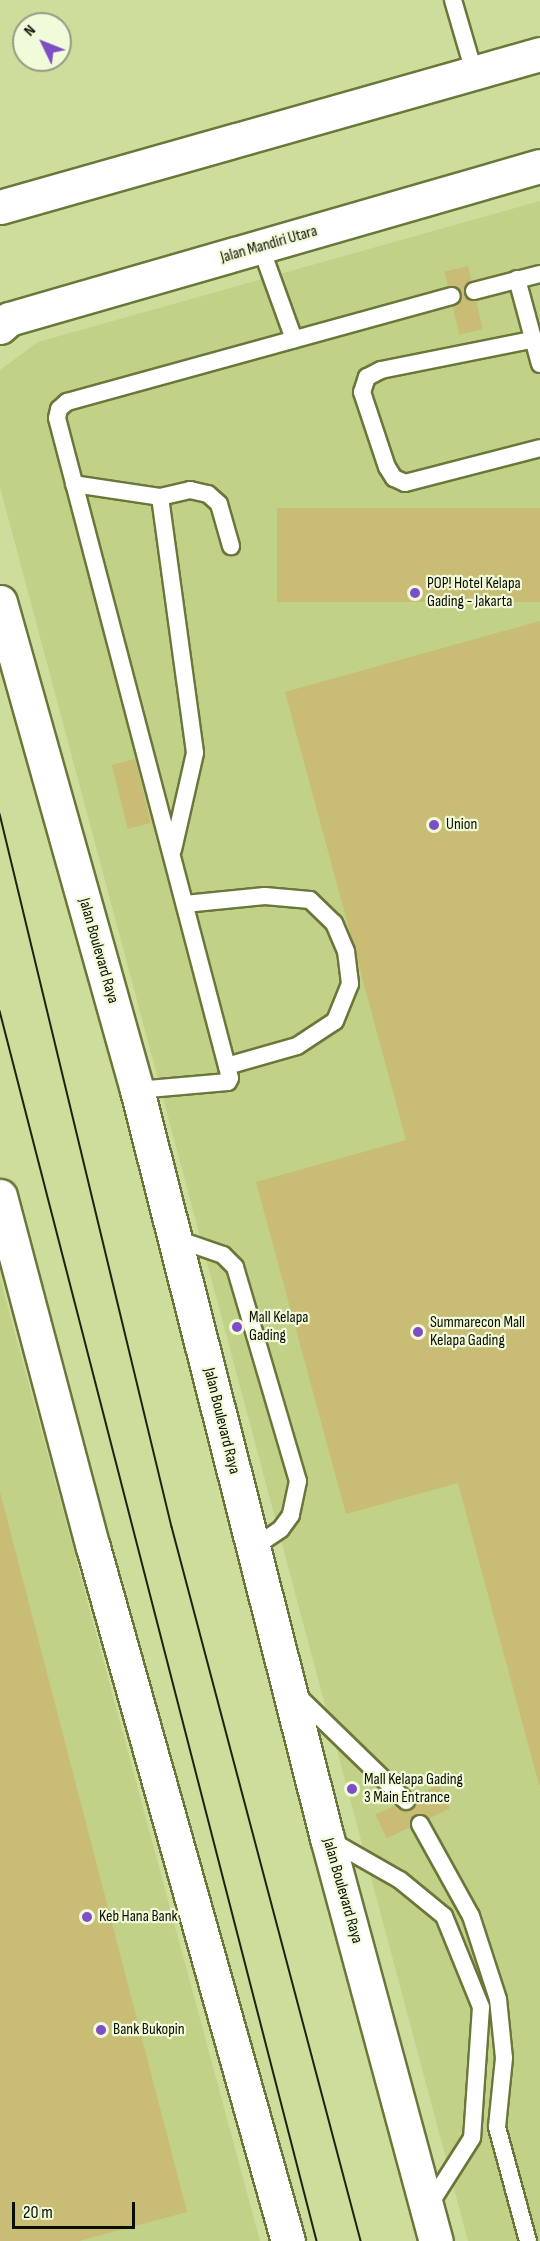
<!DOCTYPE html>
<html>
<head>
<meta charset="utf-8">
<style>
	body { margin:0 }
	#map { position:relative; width:540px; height:2241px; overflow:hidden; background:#cddd9b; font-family:"Sofia Sans Condensed",sans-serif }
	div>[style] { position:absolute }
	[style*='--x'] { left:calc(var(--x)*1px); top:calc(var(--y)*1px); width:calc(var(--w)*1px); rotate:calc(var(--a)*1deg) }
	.built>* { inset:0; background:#c1d188 }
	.building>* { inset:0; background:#c9bc75; transform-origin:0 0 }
	.roads { filter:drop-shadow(2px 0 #6b773a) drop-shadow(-2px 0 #6b773a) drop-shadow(0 2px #6b773a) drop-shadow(0 -2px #6b773a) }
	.service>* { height:16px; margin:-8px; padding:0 8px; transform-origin:8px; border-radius:8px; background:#fff }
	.tertiary>* { height:33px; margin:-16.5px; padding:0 16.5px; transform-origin:16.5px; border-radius:16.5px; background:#fff }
	.secondary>* { height:33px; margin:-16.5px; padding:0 16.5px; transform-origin:16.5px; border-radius:16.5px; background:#fff }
	.tram>* { height:1.5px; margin:-0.75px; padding:0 0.75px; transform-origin:0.75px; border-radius:0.75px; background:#1e2310 }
	.dots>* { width:16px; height:16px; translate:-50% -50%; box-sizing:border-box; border:3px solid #f1fad9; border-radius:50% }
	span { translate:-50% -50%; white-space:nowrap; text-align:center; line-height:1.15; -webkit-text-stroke:4.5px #f1fad9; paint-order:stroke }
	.street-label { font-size:16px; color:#0a0e00 }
	.poi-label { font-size:16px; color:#0a0e00 }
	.left { translate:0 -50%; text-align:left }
	.north { position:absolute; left:12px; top:12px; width:60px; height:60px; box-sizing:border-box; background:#f1fad9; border:2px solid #959c82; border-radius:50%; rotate:313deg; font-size:16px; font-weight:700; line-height:24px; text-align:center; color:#0a0e00 }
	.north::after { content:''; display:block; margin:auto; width:21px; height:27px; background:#7e4ec6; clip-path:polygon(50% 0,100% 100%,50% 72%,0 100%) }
	.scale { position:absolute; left:12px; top:2202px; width:123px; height:27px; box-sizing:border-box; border:3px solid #0a0e00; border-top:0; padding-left:8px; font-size:18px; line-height:21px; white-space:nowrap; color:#0a0e00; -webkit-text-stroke:4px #f1fad9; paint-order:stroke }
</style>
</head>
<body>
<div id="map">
	<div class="built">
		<div style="clip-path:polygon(540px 201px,540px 2241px,468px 2241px,0 487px,0 370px,38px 342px)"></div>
		<div style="clip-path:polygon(0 1278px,260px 2241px,0 2241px)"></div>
	</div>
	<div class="building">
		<div style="left:468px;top:266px;width:65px;height:24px;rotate:77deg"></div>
		<div style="left:540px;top:508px;width:94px;height:263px;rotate:90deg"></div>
		<div style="clip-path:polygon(540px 621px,540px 1785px,539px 1785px,458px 1483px,346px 1514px,256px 1182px,406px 1140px,285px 692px)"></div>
		<div style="left:135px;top:759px;width:66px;height:24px;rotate:76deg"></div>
		<div style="clip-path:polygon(0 1492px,187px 2212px,79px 2241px,0 2241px)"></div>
		<div style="left:439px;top:1785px;width:26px;height:70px;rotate:65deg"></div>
	</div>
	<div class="roads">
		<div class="service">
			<div style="--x:453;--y:0;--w:75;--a:73.7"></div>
			<div style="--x:261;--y:248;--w:97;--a:70.1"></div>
			<div style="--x:517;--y:279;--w:88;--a:74.9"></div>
			<div style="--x:474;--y:291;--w:68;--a:-14.4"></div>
			<div style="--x:531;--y:340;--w:153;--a:168.7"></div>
			<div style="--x:381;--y:370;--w:16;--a:153"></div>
			<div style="--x:367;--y:377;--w:16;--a:108"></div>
			<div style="--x:362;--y:392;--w:79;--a:71.6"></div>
			<div style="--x:387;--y:467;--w:13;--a:58"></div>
			<div style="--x:394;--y:478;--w:12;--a:24"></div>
			<div style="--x:405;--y:483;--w:139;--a:-14.5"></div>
			<div style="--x:74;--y:484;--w:87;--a:8.6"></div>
			<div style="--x:160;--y:497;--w:258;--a:82.2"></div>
			<div style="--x:195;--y:753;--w:99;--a:102.8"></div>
			<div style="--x:160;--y:497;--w:31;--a:-13"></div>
			<div style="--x:190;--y:490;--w:18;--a:13"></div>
			<div style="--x:208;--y:494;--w:15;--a:42"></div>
			<div style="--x:219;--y:504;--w:44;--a:74.1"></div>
			<div style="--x:185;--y:904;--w:80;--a:-5.7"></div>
			<div style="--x:265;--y:896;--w:45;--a:5.1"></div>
			<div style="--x:310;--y:900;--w:33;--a:44"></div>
			<div style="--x:334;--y:923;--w:30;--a:67"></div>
			<div style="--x:346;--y:951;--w:33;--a:83"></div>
			<div style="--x:350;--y:984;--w:40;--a:112"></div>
			<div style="--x:335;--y:1021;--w:45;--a:146.7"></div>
			<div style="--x:297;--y:1046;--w:73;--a:164.1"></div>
			<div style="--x:137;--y:1090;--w:91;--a:-5"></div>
			<div style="--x:228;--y:1082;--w:4;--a:-63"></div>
			<div style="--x:230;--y:1078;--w:682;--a:-104.69"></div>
			<div style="--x:57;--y:418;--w:9;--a:-77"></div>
			<div style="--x:59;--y:409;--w:11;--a:-41"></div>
			<div style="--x:67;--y:402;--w:399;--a:-15.4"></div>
			<div style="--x:174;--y:1238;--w:52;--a:19.1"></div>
			<div style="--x:223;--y:1255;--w:17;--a:45"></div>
			<div style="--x:235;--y:1267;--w:223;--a:73.6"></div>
			<div style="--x:298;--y:1481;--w:35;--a:102"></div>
			<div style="--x:291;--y:1515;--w:17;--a:126"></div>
			<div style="--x:281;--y:1529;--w:34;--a:146"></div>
			<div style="--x:295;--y:1693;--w:155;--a:44.2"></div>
			<div style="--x:420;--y:1824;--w:105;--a:61"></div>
			<div style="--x:471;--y:1916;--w:87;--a:72"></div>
			<div style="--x:498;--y:1999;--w:59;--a:84.2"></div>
			<div style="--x:504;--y:2058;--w:69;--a:95.8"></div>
			<div style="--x:497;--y:2127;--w:118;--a:74.8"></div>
			<div style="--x:328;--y:1839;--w:83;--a:29.7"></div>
			<div style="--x:400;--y:1880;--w:57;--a:39.3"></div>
			<div style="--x:444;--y:1916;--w:98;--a:67.9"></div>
			<div style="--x:481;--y:2007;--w:131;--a:93.9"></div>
			<div style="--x:472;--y:2138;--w:82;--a:122.5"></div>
		</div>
		<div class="tertiary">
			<div style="--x:0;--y:207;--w:561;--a:-15.82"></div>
			<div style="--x:0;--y:327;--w:12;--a:-42"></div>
			<div style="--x:9;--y:319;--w:553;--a:-16.07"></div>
		</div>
		<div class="secondary">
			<div style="--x:0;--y:602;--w:507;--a:74.32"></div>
			<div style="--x:137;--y:1090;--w:772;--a:75.75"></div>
			<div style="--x:327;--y:1838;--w:417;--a:74.9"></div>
			<div style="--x:0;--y:1196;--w:363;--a:75.2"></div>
			<div style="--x:93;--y:1547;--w:721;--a:74.31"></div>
		</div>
	</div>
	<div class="tram">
		<div style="--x:0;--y:814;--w:733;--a:76.44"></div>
		<div style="--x:172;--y:1527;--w:739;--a:75.17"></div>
		<div style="--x:0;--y:1011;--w:1270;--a:75.55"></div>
	</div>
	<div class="dots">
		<div style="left:415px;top:593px;background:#7e4ec6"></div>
		<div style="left:434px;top:825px;background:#7e4ec6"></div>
		<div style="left:237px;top:1327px;background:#7e4ec6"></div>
		<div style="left:418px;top:1332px;background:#7e4ec6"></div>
		<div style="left:352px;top:1789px;background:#7e4ec6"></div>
		<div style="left:87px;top:1917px;background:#7e4ec6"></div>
		<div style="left:101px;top:2030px;background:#7e4ec6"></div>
	</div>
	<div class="street-label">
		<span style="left:269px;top:245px;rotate:-16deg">Jalan Mandiri Utara</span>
		<span style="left:98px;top:951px;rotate:74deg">Jalan Boulevard Raya</span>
		<span style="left:221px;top:1421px;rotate:76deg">Jalan Boulevard Raya</span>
		<span style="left:342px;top:1891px;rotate:74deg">Jalan Boulevard Raya</span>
	</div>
	<div class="poi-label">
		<span class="left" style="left:427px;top:593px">POP! Hotel Kelapa<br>Gading - Jakarta</span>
		<span class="left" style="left:446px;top:825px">Union</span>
		<span class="left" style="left:249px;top:1327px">Mall Kelapa<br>Gading</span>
		<span class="left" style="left:430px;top:1332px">Summarecon Mall<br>Kelapa Gading</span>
		<span class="left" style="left:364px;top:1789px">Mall Kelapa Gading<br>3 Main Entrance</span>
		<span class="left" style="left:99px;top:1917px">Keb Hana Bank</span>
		<span class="left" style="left:113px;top:2030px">Bank Bukopin</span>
	</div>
	<div class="north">N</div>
	<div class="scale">20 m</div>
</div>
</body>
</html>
